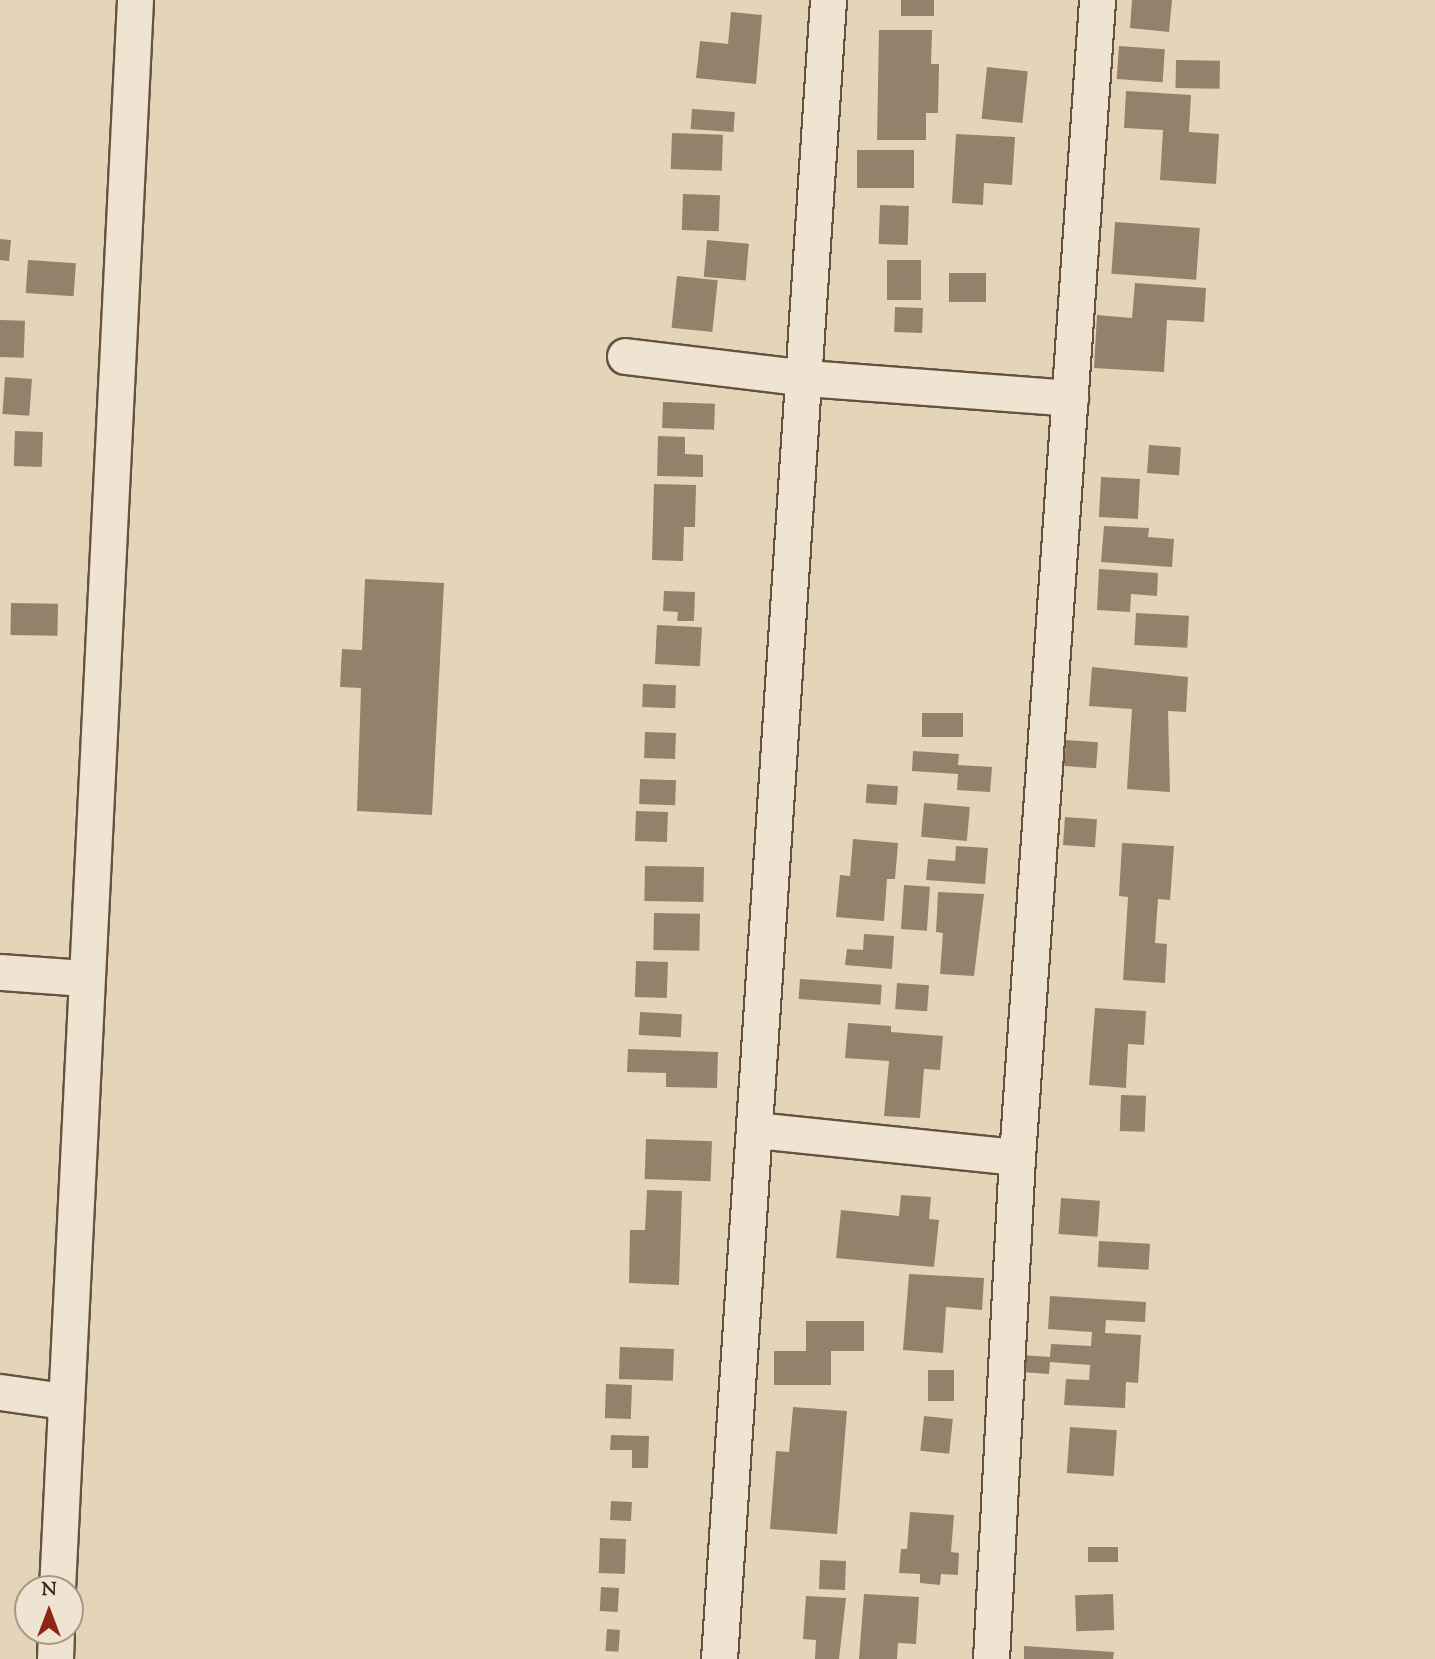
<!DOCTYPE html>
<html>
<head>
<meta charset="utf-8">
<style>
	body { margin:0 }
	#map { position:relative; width:1435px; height:1659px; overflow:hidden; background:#e5d5b8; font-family:"Sorts Mill Goudy",serif }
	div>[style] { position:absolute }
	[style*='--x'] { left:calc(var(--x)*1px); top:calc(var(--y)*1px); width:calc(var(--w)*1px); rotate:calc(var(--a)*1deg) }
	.building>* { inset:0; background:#94816b; transform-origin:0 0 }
	.roads { filter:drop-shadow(2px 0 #66523f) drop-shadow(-2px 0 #66523f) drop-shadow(0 2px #66523f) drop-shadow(0 -2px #66523f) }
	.street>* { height:35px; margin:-17.5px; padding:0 17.5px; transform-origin:17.5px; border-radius:17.5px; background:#eee4d1 }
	span { translate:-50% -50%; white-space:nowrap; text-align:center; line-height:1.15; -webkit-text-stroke:5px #eee4d1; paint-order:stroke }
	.north { position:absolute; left:14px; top:1575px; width:70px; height:70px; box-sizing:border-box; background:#eee4d1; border:2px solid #a79887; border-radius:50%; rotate:0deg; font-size:19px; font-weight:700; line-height:28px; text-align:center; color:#3c2617 }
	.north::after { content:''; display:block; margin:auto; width:24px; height:32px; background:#8f2418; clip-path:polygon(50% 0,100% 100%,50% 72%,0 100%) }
</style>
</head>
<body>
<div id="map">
	<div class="building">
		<div style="left:901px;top:0;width:33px;height:16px"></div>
		<div style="clip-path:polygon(1132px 0,1172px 0,1169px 32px,1130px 28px)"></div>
		<div style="clip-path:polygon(731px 12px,762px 15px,756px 84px,696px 78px,700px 41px,728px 44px)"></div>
		<div style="clip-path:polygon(879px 30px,932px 30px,931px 64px,939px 64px,938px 113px,926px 113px,926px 140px,877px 140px)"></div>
		<div style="left:1119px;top:46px;width:46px;height:33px;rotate:4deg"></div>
		<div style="left:1176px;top:60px;width:44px;height:28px;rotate:1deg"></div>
		<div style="left:987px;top:67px;width:41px;height:52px;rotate:6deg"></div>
		<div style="clip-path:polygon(1126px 91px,1191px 95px,1189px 132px,1219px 134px,1216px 184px,1160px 180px,1163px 130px,1124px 128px)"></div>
		<div style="left:692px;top:109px;width:43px;height:20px;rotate:4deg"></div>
		<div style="left:672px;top:133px;width:51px;height:36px;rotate:2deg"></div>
		<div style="clip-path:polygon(956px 134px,1015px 137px,1012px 185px,984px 183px,983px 205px,952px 203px)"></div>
		<div style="left:857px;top:150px;width:57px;height:38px"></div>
		<div style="left:683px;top:194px;width:37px;height:36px;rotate:2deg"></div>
		<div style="left:880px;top:205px;width:29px;height:39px;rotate:2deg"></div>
		<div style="left:1115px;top:222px;width:85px;height:52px;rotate:4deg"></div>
		<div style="left:0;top:239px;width:11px;height:21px;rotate:5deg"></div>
		<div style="left:707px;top:240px;width:42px;height:37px;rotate:5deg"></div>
		<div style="left:28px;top:260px;width:48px;height:33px;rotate:4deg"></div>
		<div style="left:887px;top:260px;width:34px;height:40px"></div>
		<div style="left:949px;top:273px;width:37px;height:29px"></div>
		<div style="left:677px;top:276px;width:41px;height:52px;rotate:6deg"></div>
		<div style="clip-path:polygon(1135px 283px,1206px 288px,1204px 322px,1167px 320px,1164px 372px,1094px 368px,1097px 315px,1132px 318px)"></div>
		<div style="left:895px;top:307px;width:28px;height:25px;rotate:2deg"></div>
		<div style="left:0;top:320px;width:25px;height:37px;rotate:2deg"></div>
		<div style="left:5px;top:377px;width:27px;height:37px;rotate:4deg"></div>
		<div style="left:663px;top:402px;width:52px;height:26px;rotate:2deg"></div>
		<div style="left:15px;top:431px;width:28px;height:35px;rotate:2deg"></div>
		<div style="clip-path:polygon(658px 436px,685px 437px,685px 454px,703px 455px,703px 477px,657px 476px)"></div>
		<div style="left:1149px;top:445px;width:32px;height:28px;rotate:4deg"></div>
		<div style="left:1101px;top:477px;width:39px;height:40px;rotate:3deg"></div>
		<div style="clip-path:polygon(654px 484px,696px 485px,695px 527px,684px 527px,683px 561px,652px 560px)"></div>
		<div style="clip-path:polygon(1104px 526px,1149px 528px,1148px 537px,1174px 539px,1172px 567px,1101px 562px)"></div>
		<div style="clip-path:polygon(1099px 569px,1158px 573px,1157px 596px,1131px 594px,1130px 612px,1097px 610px)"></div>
		<div style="clip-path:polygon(365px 579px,444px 583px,432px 815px,357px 811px,361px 688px,340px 687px,342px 649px,362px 650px)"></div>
		<div style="clip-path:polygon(664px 591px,695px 592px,694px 621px,677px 621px,678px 612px,663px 611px)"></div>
		<div style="left:11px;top:603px;width:47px;height:32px;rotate:1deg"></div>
		<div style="left:1136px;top:613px;width:53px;height:32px;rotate:3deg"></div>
		<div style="left:657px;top:625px;width:45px;height:39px;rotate:3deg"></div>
		<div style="clip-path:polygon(1092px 667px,1188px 677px,1186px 712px,1168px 711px,1170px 792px,1127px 789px,1132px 709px,1089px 706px)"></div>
		<div style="left:643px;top:684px;width:33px;height:23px;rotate:2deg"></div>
		<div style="left:922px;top:713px;width:41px;height:24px"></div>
		<div style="left:645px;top:732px;width:31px;height:26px;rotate:2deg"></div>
		<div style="left:1066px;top:740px;width:32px;height:26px;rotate:4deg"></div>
		<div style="clip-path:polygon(913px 751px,959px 754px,958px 765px,992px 767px,990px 792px,957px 790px,958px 774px,912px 771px)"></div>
		<div style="left:640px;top:779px;width:36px;height:25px;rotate:2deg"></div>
		<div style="left:867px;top:784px;width:31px;height:19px;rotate:4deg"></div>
		<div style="left:924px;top:803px;width:46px;height:34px;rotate:5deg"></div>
		<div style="left:636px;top:811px;width:32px;height:30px;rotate:2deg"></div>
		<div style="left:1065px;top:817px;width:32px;height:28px;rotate:4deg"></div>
		<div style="clip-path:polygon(853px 839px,898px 843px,895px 879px,887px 879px,884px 921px,836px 917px,840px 875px,850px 876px)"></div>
		<div style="clip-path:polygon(1122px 843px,1174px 846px,1170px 900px,1158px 899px,1155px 943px,1167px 944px,1165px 983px,1123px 980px,1128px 897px,1119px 896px)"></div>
		<div style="clip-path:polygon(956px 846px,988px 848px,985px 884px,926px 880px,928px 859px,955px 861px)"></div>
		<div style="left:645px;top:866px;width:59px;height:35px;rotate:1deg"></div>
		<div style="left:904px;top:885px;width:26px;height:44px;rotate:4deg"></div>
		<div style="clip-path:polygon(938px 892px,984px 894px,974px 976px,940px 974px,943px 933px,936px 932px)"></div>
		<div style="left:654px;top:913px;width:46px;height:37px;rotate:1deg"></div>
		<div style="clip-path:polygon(864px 934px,894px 936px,892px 969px,845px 965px,847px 949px,863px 950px)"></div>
		<div style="left:636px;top:961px;width:32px;height:36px;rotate:2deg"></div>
		<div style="left:800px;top:979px;width:82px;height:20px;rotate:4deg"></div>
		<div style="left:897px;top:983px;width:32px;height:26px;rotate:4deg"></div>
		<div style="clip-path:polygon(1095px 1008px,1146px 1011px,1144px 1045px,1128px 1044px,1126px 1088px,1089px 1085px)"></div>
		<div style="left:640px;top:1012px;width:42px;height:23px;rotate:3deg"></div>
		<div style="clip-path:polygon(848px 1023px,891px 1026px,891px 1032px,943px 1036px,940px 1070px,924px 1069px,920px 1118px,884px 1116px,889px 1061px,845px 1058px)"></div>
		<div style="clip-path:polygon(628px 1049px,718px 1052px,717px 1088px,666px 1087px,666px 1073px,627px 1072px)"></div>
		<div style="left:1121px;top:1095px;width:25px;height:36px;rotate:2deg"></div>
		<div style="left:646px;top:1139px;width:66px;height:40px;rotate:2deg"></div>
		<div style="clip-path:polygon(647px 1190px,682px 1191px,679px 1285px,629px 1283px,630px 1230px,645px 1230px)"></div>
		<div style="clip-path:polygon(901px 1195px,931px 1197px,929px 1219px,939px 1220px,934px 1267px,836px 1258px,841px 1210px,899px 1216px)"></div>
		<div style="left:1061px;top:1198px;width:39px;height:36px;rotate:4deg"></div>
		<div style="left:1099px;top:1241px;width:51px;height:26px;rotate:3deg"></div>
		<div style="clip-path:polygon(909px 1274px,984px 1278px,982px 1310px,946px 1307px,943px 1353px,903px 1350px)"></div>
		<div style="clip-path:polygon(1050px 1296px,1146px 1302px,1145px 1322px,1106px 1320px,1105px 1333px,1141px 1335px,1138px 1383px,1126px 1382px,1125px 1408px,1064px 1405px,1066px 1379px,1089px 1380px,1090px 1365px,1050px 1362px,1049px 1374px,1021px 1372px,1022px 1355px,1050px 1357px,1051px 1344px,1091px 1346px,1092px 1332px,1048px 1329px)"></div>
		<div style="clip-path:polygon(806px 1321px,864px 1321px,864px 1351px,831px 1351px,831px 1385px,774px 1385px,774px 1351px,806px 1351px)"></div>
		<div style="left:620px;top:1347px;width:54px;height:32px;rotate:2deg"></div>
		<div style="left:928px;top:1370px;width:26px;height:31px"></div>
		<div style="left:606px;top:1384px;width:26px;height:34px;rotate:2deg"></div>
		<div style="clip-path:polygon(793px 1407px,847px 1411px,837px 1534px,770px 1529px,776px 1451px,789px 1452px)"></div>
		<div style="left:924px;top:1416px;width:29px;height:35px;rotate:6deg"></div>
		<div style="left:1070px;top:1427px;width:47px;height:46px;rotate:4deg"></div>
		<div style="clip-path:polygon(611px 1435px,649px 1436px,648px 1468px,632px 1468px,632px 1450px,610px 1450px)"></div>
		<div style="left:611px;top:1501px;width:21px;height:19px;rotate:3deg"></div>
		<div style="clip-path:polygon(910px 1512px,954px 1515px,951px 1552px,959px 1553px,958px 1575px,941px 1574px,940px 1585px,920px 1583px,920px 1574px,899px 1573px,901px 1549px,907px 1549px)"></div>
		<div style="left:600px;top:1538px;width:26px;height:35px;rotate:2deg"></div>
		<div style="left:1088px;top:1547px;width:30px;height:15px"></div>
		<div style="left:820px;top:1560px;width:26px;height:29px;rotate:2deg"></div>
		<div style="left:601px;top:1587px;width:18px;height:24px;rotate:3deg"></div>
		<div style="clip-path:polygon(864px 1594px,919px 1597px,916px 1644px,898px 1643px,897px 1659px,859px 1659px)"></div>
		<div style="left:1113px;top:1594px;width:36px;height:38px;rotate:88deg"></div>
		<div style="clip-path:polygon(806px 1596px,846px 1598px,839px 1659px,815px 1659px,816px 1640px,803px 1639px)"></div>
		<div style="left:607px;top:1629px;width:13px;height:22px;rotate:4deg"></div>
		<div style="clip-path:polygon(1024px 1646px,1114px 1652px,1113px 1659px,1024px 1659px)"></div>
	</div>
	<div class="roads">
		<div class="street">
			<div style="--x:625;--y:356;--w:182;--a:6.9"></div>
			<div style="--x:806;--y:378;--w:265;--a:4.3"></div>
			<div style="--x:0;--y:972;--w:84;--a:4.1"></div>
			<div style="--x:755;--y:1130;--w:263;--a:5.9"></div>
			<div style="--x:0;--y:1392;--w:64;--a:8.1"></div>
			<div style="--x:57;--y:1589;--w:1591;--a:-87.19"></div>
			<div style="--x:55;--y:1659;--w:28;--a:-88"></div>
			<div style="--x:719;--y:1659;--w:1663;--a:-86.24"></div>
			<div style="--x:991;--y:1659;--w:503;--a:-87.04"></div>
			<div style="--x:1017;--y:1157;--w:1160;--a:-86.04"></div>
		</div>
	</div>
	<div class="north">N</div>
</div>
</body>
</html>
